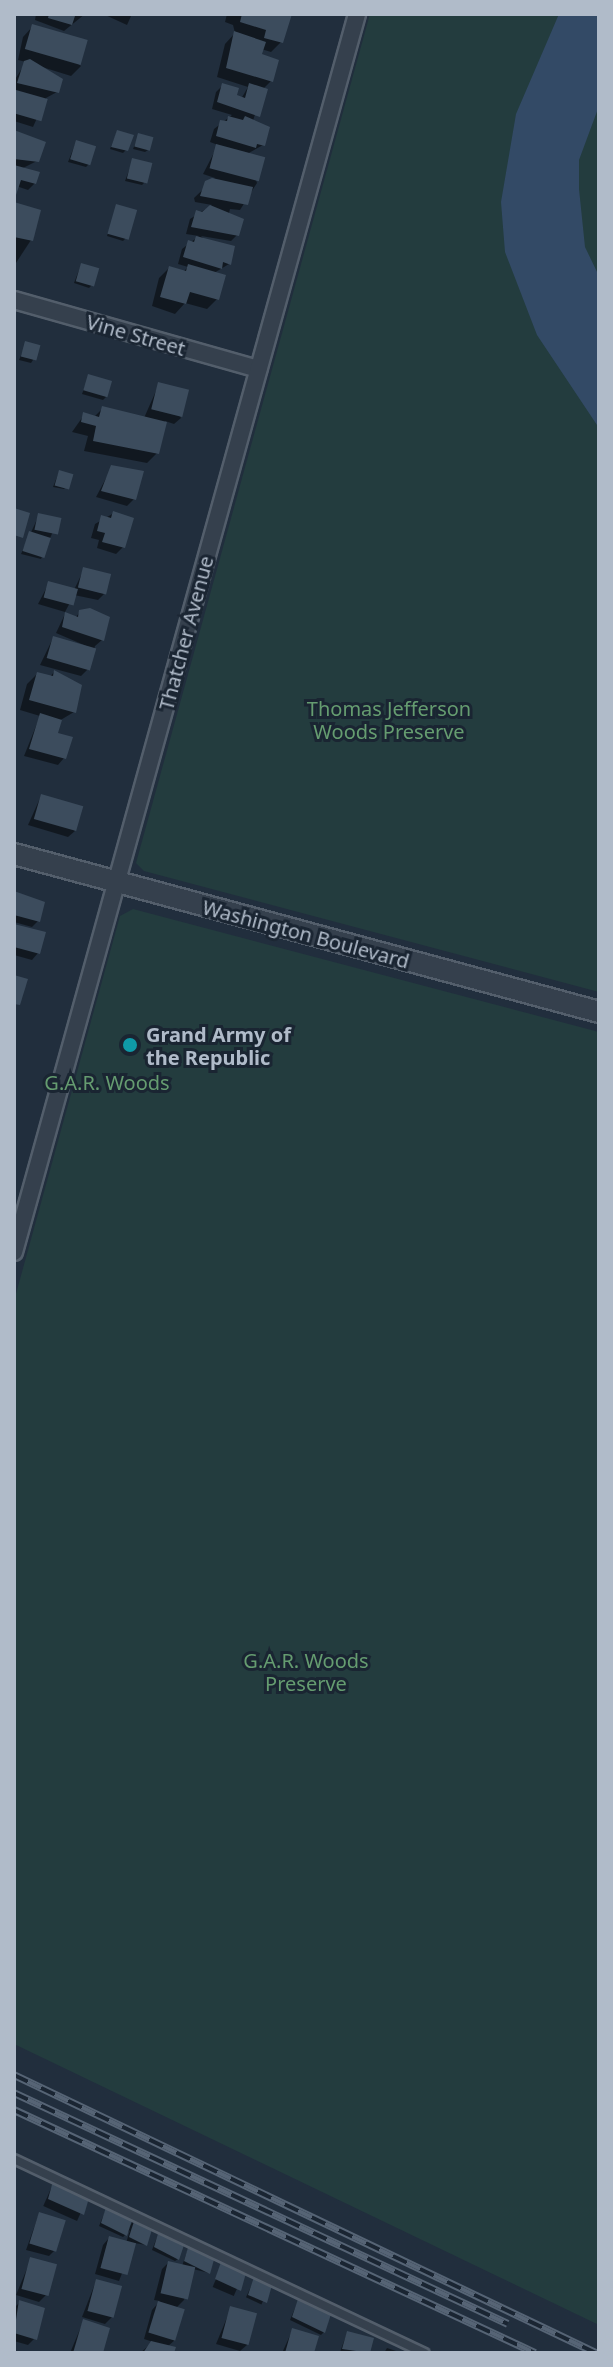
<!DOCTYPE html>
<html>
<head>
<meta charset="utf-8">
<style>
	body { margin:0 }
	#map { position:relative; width:613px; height:2367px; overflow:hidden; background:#212e3d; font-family:"Noto Sans",sans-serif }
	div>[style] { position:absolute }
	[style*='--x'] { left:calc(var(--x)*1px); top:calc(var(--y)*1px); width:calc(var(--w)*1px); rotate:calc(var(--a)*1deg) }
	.green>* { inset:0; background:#233c3e }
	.water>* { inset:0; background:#334a66 }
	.shadow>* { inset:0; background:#0007; transform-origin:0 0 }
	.building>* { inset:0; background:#3c4c5d; transform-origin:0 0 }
	.roads { filter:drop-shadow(2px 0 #535e6b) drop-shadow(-2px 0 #535e6b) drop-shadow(0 2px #535e6b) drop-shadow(0 -2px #535e6b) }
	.service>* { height:8px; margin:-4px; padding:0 4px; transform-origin:4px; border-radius:4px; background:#35404d }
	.minor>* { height:16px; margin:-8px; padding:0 8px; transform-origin:8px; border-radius:8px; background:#35404d }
	.tertiary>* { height:20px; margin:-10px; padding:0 10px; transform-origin:10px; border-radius:10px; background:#35404d }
	.rail>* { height:8px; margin-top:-4px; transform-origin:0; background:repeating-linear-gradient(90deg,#1a2532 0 15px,#566475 0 30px); box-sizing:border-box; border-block:2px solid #566475 }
	.dots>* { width:22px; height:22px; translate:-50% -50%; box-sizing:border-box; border:4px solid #1a2532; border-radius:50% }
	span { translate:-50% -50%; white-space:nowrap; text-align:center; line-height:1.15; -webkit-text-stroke:6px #1a2532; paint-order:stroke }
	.street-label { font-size:20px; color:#b0bbc9 }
	.park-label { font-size:20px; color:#659c70 }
	.poi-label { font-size:20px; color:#b0bbc9; font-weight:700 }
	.left { translate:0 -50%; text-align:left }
	.frame { position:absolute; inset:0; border:16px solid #b0bbc9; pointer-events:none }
</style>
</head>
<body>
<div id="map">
	<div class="green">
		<div style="clip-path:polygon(370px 14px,599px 14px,599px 992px,144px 871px,136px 863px)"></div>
		<div style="clip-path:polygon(133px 909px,599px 1032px,599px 2325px,14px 2044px,14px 1301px,120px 916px)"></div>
	</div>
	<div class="water">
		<div style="clip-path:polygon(559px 14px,599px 14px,599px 106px,579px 160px,579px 189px,585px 247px,599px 276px,599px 428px,537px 335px,505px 252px,501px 202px,516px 114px)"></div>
	</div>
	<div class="shadow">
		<div style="clip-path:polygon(36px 14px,85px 14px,64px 31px,35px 20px)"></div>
		<div style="clip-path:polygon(103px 14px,132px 14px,127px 25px)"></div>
		<div style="clip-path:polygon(227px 14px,287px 14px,281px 42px,271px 52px,261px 49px,259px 56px,271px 81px,262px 90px,253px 121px,263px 145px,247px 154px,257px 183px,240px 210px,230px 209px,228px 217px,237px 235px,231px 241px,201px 236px,229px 264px,214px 273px,217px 299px,207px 309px,185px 303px,175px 314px,152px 306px,159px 278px,169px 268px,183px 272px,188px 267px,178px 264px,182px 249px,199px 236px,186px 234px,190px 219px,212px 205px,195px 202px,194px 198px,215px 178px,203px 174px,218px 145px,210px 142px,214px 129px,232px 115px,212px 109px,216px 92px,223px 85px,241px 99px,248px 87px,217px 77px,225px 44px,235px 33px,233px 25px,225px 22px)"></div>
		<div style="clip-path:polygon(33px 26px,81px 66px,71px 76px,42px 67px,57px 92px,46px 98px,33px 127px,14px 121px,14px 81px,26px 62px,18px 60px,23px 37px)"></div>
		<div style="clip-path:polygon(14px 132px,37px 161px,21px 169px,35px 183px,28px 190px,16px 186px,14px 192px)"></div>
		<div style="clip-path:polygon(117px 132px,126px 150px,123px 153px,110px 149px)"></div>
		<div style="clip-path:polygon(139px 135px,148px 150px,145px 152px,133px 149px)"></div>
		<div style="clip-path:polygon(76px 142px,89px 164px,86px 167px,68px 162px)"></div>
		<div style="clip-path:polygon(133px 160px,144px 183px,142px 185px,125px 181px)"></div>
		<div style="clip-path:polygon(14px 204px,31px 240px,14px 266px)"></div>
		<div style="clip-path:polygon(117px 206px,126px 238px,123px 241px,107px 236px)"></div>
		<div style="clip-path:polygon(81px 265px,92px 285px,89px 288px,74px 283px)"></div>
		<div style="clip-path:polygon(26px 344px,33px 360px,31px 363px,19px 360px)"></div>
		<div style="clip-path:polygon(89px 376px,106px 397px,103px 400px,82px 394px)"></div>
		<div style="clip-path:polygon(159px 384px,181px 418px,174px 424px,165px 421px,157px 453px,147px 463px,84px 451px,88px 436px,72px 432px,84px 415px,93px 418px,103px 408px,144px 418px)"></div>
		<div style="clip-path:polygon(112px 467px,134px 499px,127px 506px,96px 497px)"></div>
		<div style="clip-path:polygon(59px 472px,67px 487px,64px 489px,53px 487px)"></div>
		<div style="clip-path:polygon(114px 513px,123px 547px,116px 554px,97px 548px,99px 540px,91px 538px,95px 524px)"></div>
		<div style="clip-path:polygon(39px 515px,58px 520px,41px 559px,21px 554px)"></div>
		<div style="clip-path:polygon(84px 569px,104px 594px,98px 600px,74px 595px,65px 612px,38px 604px,49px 583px,74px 590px)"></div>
		<div style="clip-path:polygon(80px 612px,102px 640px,95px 646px,88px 669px,81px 676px,40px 665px,53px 638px,91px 648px,56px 633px,65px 614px,75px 618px)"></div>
		<div style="clip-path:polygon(54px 672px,74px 712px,59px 721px,56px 734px,64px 758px,58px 765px,24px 756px,40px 716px,20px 710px,27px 684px,37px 674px,49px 678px)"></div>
		<div style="clip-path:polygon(41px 796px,75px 831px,68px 837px,28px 825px)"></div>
		<div style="clip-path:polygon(14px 896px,38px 921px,32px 927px,14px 922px)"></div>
		<div style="clip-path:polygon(14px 928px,38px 953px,32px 960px,14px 955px)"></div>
		<div style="left:53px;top:2184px;width:37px;height:24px;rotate:24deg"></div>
		<div style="clip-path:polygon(107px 2207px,128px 2227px,135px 2220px,146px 2245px,134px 2243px,119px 2281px,95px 2274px,103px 2245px,109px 2238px,126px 2243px,130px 2230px,123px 2237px,99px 2226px)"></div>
		<div style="clip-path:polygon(39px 2214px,55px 2250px,49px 2256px,26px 2250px)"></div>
		<div style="clip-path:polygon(159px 2232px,178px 2259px,175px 2261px,152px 2250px)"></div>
		<div style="clip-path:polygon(189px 2246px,209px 2273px,193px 2269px,184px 2300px,176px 2308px,175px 2340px,167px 2347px,172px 2353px,140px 2353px,153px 2342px,144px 2339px,152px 2310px,160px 2301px,154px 2300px,162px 2269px,168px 2263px,182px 2266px)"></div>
		<div style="clip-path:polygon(31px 2259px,46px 2295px,39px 2302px,16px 2295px)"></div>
		<div style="left:222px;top:2265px;width:23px;height:24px;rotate:23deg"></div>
		<div style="left:254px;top:2280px;width:17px;height:19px;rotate:25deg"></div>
		<div style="clip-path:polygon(96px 2281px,112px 2317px,105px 2324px,82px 2317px)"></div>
		<div style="clip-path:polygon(298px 2301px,324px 2332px,321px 2335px,290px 2320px)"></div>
		<div style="clip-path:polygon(19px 2303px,35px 2338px,28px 2345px,14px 2341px,14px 2308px)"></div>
		<div style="clip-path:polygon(231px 2308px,247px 2345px,240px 2351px,216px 2344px)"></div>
		<div style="clip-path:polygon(83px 2322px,101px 2353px,70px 2353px)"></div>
		<div style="clip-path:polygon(292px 2331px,312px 2353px,282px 2353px)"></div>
		<div style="clip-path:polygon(347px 2333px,371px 2339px,368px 2353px,340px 2352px)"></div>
		<div style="clip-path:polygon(387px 2348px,402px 2353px,384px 2353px)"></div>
	</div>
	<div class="building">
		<div style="clip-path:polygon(49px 14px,87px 14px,75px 16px,72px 25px,48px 18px)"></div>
		<div style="clip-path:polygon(242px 14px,292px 14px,283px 43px,264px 38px,266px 30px,240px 22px)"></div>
		<div style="left:32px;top:24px;width:58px;height:26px;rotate:16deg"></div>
		<div style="clip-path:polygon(234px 31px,266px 42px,262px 54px,279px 60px,273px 82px,226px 68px)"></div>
		<div style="clip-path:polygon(30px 59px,63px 79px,59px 93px,17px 83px,24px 61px)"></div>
		<div style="clip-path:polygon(222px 83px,239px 88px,237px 95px,245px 98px,249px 83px,268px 89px,260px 117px,217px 102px)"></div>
		<div style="left:16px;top:90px;width:33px;height:23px;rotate:16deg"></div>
		<div style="clip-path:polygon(228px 116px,243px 120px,245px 116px,270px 127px,265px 146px,257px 144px,256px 148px,216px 136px,220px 120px,227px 121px)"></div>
		<div style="clip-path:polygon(14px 130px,46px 142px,39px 162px,14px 159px)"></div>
		<div style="clip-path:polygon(117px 130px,134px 135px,128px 151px,111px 147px)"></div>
		<div style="left:138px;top:133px;width:16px;height:14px;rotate:15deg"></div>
		<div style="left:76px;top:140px;width:21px;height:20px;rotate:17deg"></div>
		<div style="left:216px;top:144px;width:51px;height:25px;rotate:15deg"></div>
		<div style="left:132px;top:158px;width:21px;height:21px;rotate:14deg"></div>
		<div style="clip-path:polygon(14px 165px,40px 172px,36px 184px,21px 180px,15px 198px)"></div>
		<div style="clip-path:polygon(212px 178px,253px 187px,248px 205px,200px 196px,205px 181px)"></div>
		<div style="clip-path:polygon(14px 202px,41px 210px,33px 241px,14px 237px)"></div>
		<div style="left:116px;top:204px;width:22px;height:31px;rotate:16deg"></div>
		<div style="clip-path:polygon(210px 205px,244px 219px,239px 236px,191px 227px,196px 210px,202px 212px)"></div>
		<div style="clip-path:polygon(196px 236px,235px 246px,231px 265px,223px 262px,222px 269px,183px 257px,188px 240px,194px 242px)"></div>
		<div style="left:81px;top:263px;width:19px;height:19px;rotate:16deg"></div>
		<div style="clip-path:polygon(188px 264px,226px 275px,219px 300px,190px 292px,186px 304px,160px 297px,169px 266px,186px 271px)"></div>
		<div style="left:25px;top:341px;width:16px;height:16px;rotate:15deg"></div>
		<div style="left:88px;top:374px;width:25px;height:17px;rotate:16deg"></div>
		<div style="left:158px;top:382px;width:32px;height:28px;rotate:14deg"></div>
		<div style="clip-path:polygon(102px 406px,167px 422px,159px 454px,93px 441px,96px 426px,81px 422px,83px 412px,99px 417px)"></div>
		<div style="clip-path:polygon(111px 465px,144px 471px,136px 500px,101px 491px)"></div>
		<div style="left:59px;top:470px;width:15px;height:16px;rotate:16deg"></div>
		<div style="clip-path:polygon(14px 508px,30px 513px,23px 538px,14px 535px)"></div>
		<div style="clip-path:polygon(113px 511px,134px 518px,125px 548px,102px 542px,105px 533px,97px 531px,101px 515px,111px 518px)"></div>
		<div style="left:38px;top:513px;width:24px;height:17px;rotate:12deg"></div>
		<div style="left:29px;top:531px;width:23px;height:21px;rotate:18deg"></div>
		<div style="left:83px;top:567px;width:29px;height:21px;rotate:14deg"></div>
		<div style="left:48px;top:581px;width:31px;height:17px;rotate:15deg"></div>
		<div style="clip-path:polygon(90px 608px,110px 617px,104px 641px,62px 627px,65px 612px,78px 617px,79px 610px)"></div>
		<div style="left:53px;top:636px;width:45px;height:23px;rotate:16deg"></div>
		<div style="clip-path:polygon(54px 670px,82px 685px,76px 713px,29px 700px,37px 672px,53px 676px)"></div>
		<div style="clip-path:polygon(40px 713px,62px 720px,58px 733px,73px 737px,66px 759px,29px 749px)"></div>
		<div style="left:41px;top:794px;width:44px;height:26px;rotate:16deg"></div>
		<div style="clip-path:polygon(14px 891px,45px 902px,40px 922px,14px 915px)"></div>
		<div style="clip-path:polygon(14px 924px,46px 932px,40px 954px,14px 947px)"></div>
		<div style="clip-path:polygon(14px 975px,28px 979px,20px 1005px,14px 1004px)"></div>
		<div style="clip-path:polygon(53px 2181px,89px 2198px,84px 2215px,48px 2199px)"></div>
		<div style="clip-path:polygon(107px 2204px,133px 2217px,127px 2236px,101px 2223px)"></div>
		<div style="left:39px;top:2212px;width:28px;height:33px;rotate:17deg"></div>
		<div style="clip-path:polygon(135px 2218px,153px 2226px,147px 2246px,129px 2237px)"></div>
		<div style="clip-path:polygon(159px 2230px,185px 2242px,179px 2260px,154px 2247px)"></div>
		<div style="left:109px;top:2236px;width:28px;height:33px;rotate:15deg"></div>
		<div style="clip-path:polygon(189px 2244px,215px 2256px,210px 2274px,184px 2261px)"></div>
		<div style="left:30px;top:2257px;width:28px;height:33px;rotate:15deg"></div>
		<div style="left:168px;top:2261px;width:28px;height:33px;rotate:13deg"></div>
		<div style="clip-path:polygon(221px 2262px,246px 2273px,241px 2291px,215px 2279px)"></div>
		<div style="clip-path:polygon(254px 2277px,272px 2285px,267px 2303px,248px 2295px)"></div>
		<div style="left:96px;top:2279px;width:27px;height:33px;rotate:15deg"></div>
		<div style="clip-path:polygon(298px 2299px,331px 2314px,325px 2333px,292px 2317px)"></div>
		<div style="clip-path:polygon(19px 2300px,45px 2308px,37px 2340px,14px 2333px)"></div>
		<div style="left:158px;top:2301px;width:28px;height:33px;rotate:17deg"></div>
		<div style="left:230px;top:2306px;width:28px;height:33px;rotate:15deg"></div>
		<div style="clip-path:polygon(83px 2319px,110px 2328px,103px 2353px,73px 2353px)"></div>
		<div style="clip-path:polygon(292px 2328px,319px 2336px,314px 2353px,285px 2353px)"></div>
		<div style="clip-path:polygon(347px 2331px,374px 2338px,370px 2353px,342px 2349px)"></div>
		<div style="clip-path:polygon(151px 2341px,176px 2347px,174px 2353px,143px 2353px)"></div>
	</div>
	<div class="roads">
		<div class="service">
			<div style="--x:14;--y:2159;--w:454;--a:25.3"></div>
		</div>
		<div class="minor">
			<div style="--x:14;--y:300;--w:254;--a:15.8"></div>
			<div style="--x:14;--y:1252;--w:1285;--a:-74.51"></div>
		</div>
		<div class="tertiary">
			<div style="--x:14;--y:854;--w:606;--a:15.11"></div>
		</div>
	</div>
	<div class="rail">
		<div style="--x:14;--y:2075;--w:645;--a:25.53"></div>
		<div style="--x:14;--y:2093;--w:545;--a:25.06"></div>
		<div style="--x:14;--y:2110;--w:575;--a:25"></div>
	</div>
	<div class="dots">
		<div style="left:130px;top:1045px;background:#0f9aa8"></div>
	</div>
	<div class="street-label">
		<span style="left:136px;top:335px;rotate:16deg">Vine Street</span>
		<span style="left:186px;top:633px;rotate:-75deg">Thatcher Avenue</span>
		<span style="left:306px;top:934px;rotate:15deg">Washington Boulevard</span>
	</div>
	<div class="park-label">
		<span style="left:389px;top:720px">Thomas Jefferson<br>Woods Preserve</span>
		<span style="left:107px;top:1082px">G.A.R. Woods</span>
		<span style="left:306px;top:1672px">G.A.R. Woods<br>Preserve</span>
	</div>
	<div class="poi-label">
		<span class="left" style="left:146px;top:1046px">Grand Army of<br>the Republic</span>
	</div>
	<div class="frame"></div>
</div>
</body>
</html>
